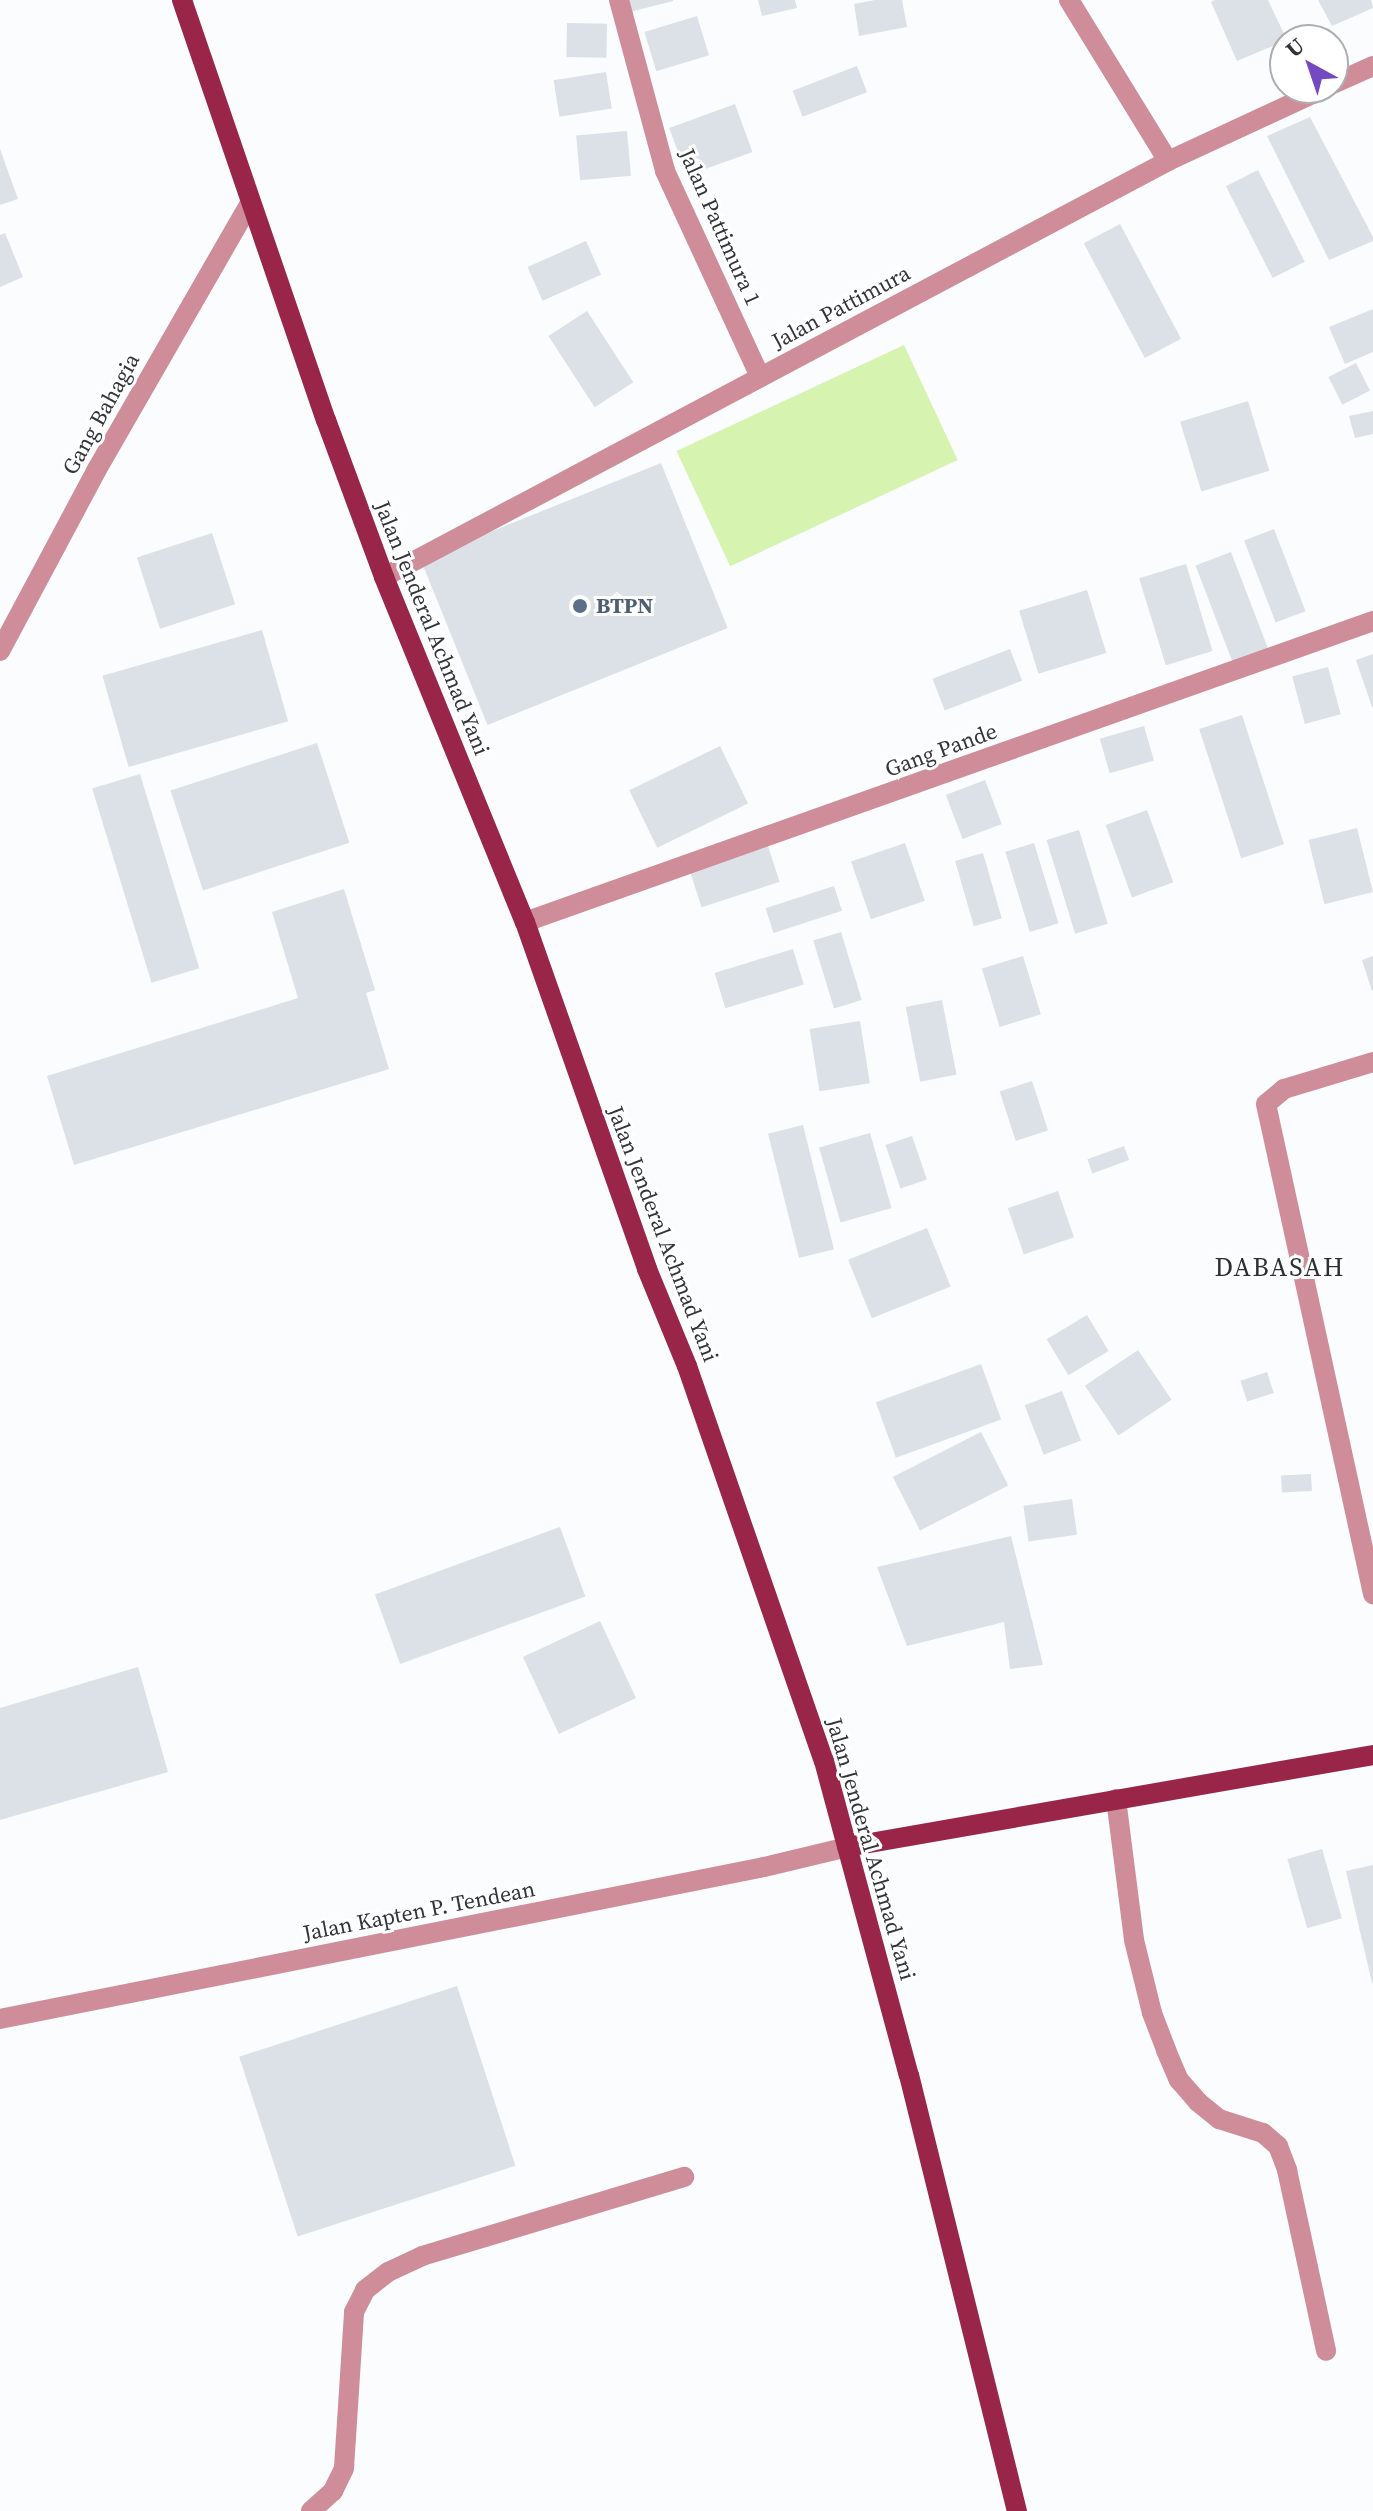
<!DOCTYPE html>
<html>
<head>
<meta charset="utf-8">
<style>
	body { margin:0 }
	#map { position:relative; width:1373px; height:2511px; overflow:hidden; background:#fafcfe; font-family:"Source Serif 4",serif }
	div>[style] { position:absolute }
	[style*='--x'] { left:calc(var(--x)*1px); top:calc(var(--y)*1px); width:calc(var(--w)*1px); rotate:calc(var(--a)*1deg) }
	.green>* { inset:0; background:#d6f3b0; transform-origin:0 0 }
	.building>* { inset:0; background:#dbe1e6; transform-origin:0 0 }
	.minor>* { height:20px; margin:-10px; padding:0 10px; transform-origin:10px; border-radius:10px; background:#ce8d98 }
	.major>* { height:20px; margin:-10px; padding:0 10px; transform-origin:10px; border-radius:10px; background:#992649 }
	.dots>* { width:22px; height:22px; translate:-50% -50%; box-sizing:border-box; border:4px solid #fff; border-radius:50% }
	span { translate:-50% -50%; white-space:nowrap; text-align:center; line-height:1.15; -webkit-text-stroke:6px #fff; paint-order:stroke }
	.street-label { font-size:22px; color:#323537 }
	.service-label { font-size:22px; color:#4e5e75; font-weight:700 }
	.left { translate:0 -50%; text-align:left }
	.quarter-label { font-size:26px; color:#2c3035; letter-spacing:2px }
	.north { position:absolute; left:1269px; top:24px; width:80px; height:80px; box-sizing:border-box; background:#fff; border:2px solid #adaeaf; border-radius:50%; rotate:320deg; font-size:22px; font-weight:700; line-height:32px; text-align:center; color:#323537 }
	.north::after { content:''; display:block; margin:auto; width:28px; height:36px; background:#7449c2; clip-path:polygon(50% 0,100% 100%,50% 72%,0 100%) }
</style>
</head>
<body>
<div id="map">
	<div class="green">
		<div style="left:904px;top:345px;width:127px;height:251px;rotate:65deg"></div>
	</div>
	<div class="building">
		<div style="clip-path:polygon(627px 0,673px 0,673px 1px,630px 12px)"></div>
		<div style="clip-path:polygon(758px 0,795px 0,797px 8px,762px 16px)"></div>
		<div style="clip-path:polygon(875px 0,902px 0,907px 27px,859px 36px,854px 4px)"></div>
		<div style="clip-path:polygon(1215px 0,1268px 0,1287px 40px,1237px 61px,1211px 2px)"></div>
		<div style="clip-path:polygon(1318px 0,1371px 0,1373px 8px,1332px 26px)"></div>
		<div style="left:697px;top:16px;width:41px;height:55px;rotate:73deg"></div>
		<div style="left:567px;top:23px;width:40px;height:34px;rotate:1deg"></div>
		<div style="left:857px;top:66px;width:28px;height:69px;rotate:69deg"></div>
		<div style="left:606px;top:72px;width:37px;height:53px;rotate:81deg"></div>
		<div style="left:735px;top:104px;width:51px;height:70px;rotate:70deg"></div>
		<div style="clip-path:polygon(1310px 117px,1373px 237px,1373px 241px,1329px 260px,1267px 136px)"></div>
		<div style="left:627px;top:131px;width:45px;height:51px;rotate:85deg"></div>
		<div style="clip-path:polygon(0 149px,18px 199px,0 205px)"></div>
		<div style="left:1258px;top:170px;width:103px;height:36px;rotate:63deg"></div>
		<div style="left:1120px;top:224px;width:130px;height:41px;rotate:62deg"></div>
		<div style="clip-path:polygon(5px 233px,23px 277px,0 287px,0 235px)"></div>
		<div style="left:586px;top:241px;width:37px;height:64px;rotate:66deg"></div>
		<div style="clip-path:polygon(1373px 309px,1373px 352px,1345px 364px,1329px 327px)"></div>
		<div style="left:587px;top:311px;width:85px;height:46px;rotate:57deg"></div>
		<div style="left:1356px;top:363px;width:31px;height:31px;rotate:63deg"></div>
		<div style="left:1248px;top:401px;width:73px;height:71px;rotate:73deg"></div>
		<div style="clip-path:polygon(1373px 411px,1373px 434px,1355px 438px,1349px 416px)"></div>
		<div style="left:661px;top:463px;width:178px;height:259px;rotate:68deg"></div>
		<div style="left:1274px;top:529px;width:88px;height:32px;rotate:69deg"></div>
		<div style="left:212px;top:533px;width:75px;height:79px;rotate:72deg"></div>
		<div style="left:1231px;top:552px;width:103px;height:38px;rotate:69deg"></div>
		<div style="left:1186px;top:564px;width:91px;height:49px;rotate:73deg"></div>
		<div style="left:1087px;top:590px;width:66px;height:71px;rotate:73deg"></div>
		<div style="left:262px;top:630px;width:95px;height:166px;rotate:74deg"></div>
		<div style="left:1010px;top:649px;width:34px;height:83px;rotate:69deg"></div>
		<div style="clip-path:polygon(1373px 654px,1373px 707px,1372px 707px,1356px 660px)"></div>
		<div style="left:1328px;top:667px;width:49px;height:37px;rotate:75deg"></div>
		<div style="left:1242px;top:715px;width:136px;height:45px;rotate:72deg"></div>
		<div style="left:1144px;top:726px;width:36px;height:46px;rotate:74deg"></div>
		<div style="left:317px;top:743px;width:105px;height:154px;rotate:72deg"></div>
		<div style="left:720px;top:746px;width:64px;height:101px;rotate:64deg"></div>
		<div style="left:140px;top:774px;width:203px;height:50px;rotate:73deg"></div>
		<div style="left:985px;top:780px;width:47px;height:42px;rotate:69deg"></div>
		<div style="left:1147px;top:810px;width:77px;height:44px;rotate:70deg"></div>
		<div style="left:1357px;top:828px;width:66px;height:50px;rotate:76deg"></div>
		<div style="left:1079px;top:830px;width:98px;height:34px;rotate:73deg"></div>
		<div style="left:766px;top:840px;width:44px;height:82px;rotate:72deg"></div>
		<div style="left:905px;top:843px;width:61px;height:57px;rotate:71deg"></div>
		<div style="left:1034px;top:843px;width:84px;height:30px;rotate:73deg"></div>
		<div style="left:983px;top:853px;width:68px;height:29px;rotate:74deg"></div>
		<div style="left:834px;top:886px;width:26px;height:72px;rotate:72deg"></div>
		<div style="clip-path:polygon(344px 889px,375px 990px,366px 993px,389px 1069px,74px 1165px,47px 1076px,298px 998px,272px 912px)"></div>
		<div style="left:841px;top:932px;width:71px;height:29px;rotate:73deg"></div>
		<div style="left:793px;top:949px;width:37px;height:82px;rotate:73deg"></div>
		<div style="left:1023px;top:956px;width:61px;height:43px;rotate:73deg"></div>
		<div style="clip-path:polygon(1373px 956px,1373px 991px,1372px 991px,1362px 960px)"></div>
		<div style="left:942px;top:1000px;width:76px;height:37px;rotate:79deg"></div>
		<div style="left:860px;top:1021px;width:63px;height:51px;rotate:81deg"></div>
		<div style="left:1032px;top:1081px;width:52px;height:34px;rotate:72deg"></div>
		<div style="left:803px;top:1125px;width:128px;height:36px;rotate:76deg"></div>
		<div style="left:870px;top:1133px;width:78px;height:53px;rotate:74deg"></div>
		<div style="left:912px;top:1136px;width:46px;height:28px;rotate:71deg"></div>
		<div style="left:1124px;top:1146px;width:15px;height:39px;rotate:70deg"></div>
		<div style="left:1058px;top:1191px;width:49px;height:53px;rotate:71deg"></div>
		<div style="left:927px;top:1228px;width:63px;height:85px;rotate:68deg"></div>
		<div style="left:1087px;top:1315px;width:42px;height:47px;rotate:59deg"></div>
		<div style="left:1138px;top:1350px;width:60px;height:64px;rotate:56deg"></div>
		<div style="left:981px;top:1364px;width:59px;height:112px;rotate:70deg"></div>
		<div style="left:1267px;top:1372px;width:22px;height:28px;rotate:72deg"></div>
		<div style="left:1062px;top:1391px;width:53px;height:40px;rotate:69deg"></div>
		<div style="left:981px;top:1432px;width:60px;height:99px;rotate:63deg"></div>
		<div style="left:1311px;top:1474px;width:17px;height:30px;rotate:87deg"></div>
		<div style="left:1072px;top:1499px;width:36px;height:49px;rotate:82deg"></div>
		<div style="left:560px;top:1527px;width:74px;height:197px;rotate:70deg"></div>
		<div style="clip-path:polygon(1011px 1536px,1043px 1665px,1010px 1669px,1004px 1622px,907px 1646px,877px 1567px)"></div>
		<div style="left:600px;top:1621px;width:85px;height:85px;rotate:65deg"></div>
		<div style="clip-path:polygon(138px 1667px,168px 1772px,0 1820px,0 1708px)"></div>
		<div style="left:1322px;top:1849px;width:72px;height:36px;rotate:74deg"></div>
		<div style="clip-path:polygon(1373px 1865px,1373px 1982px,1372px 1983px,1346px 1871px)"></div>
		<div style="left:457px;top:1986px;width:189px;height:229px;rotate:72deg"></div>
	</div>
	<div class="minor">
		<div style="--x:619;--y:0;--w:177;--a:74.9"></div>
		<div style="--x:665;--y:171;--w:227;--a:65.2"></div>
		<div style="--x:1069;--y:0;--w:189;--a:58.4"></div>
		<div style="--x:1333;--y:84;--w:44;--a:-24.2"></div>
		<div style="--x:384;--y:577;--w:888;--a:-27.95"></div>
		<div style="--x:1168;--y:161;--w:173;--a:-24.9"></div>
		<div style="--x:0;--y:651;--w:204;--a:-61.9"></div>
		<div style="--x:96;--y:471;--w:309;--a:-60.1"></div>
		<div style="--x:525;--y:922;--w:900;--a:-19.54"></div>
		<div style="--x:1373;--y:1062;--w:93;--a:163.1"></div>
		<div style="--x:1284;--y:1089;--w:23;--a:140"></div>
		<div style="--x:1266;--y:1104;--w:502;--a:77.68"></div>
		<div style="--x:1116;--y:1799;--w:142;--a:82.7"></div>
		<div style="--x:1134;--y:1940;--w:75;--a:76.1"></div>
		<div style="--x:1152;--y:2013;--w:40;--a:69"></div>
		<div style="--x:1166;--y:2050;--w:33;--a:67"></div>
		<div style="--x:1179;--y:2080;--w:29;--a:49"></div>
		<div style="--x:1198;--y:2102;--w:27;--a:39"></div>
		<div style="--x:1219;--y:2119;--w:46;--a:17.7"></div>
		<div style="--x:1263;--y:2133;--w:20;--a:41"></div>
		<div style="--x:1278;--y:2146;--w:26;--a:69"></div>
		<div style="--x:1287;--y:2170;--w:185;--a:77.8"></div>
		<div style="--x:0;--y:2019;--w:779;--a:-11.25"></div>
		<div style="--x:764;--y:1867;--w:85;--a:-13.5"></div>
		<div style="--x:311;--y:2511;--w:30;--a:-42"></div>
		<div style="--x:333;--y:2491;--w:25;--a:-64"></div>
		<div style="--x:344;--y:2468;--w:156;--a:-86.3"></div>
		<div style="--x:354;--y:2312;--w:25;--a:-63"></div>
		<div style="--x:365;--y:2290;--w:29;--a:-38"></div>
		<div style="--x:388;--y:2272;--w:38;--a:-25"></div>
		<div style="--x:422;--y:2256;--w:274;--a:-16.8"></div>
	</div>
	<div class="major">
		<div style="--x:182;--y:0;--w:444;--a:71.1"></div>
		<div style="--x:326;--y:420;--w:167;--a:69.7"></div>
		<div style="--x:384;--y:577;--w:373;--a:67.8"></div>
		<div style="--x:525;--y:922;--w:368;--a:70.6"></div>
		<div style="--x:647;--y:1269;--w:105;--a:67.6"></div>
		<div style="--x:687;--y:1366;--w:418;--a:70.9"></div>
		<div style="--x:824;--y:1761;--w:325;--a:74.9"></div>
		<div style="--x:909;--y:2075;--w:449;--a:76.1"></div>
		<div style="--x:847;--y:1847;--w:534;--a:-9.92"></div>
	</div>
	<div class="dots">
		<div style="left:580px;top:606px;background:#5c6f8a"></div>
	</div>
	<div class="street-label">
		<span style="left:720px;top:227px;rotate:66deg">Jalan Pattimura 1</span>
		<span style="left:841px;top:307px;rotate:-28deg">Jalan Pattimura</span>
		<span style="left:101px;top:414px;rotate:-61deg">Gang Bahagia</span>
		<span style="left:432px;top:628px;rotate:68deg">Jalan Jenderal Achmad Yani</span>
		<span style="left:941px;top:750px;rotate:-20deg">Gang Pande</span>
		<span style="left:663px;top:1234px;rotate:69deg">Jalan Jenderal Achmad Yani</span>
		<span style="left:871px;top:1849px;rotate:74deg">Jalan Jenderal Achmad Yani</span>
		<span style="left:419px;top:1911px;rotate:-11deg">Jalan Kapten P. Tendean</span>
	</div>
	<div class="service-label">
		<span class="left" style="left:596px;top:606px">BTPN</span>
	</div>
	<div class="quarter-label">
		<span style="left:1280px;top:1268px">DABASAH</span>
	</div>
	<div class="north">U</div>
</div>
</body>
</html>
